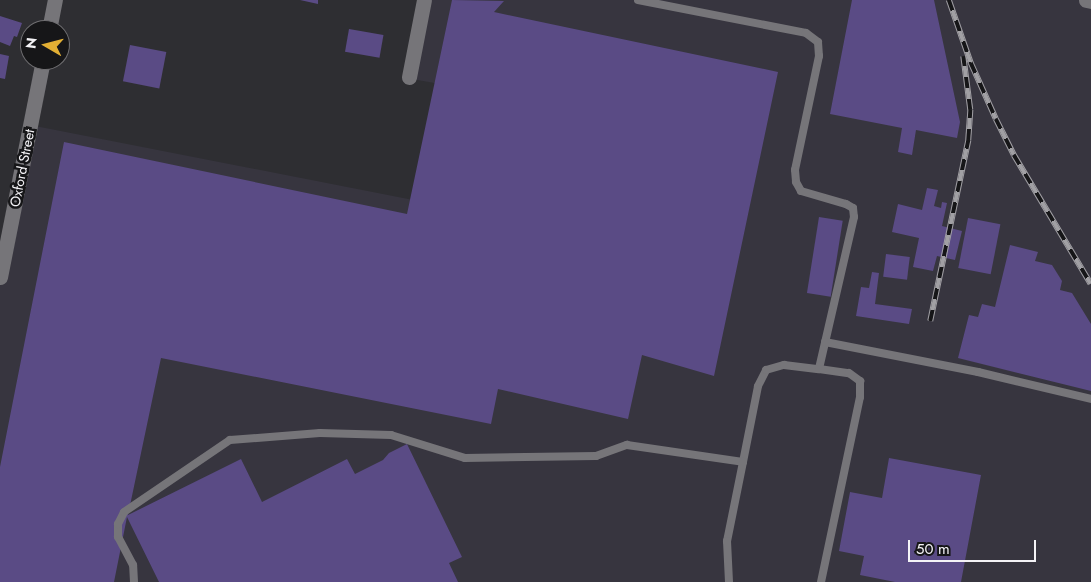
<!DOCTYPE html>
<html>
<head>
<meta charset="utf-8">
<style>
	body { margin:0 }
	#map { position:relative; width:1091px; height:582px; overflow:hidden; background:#2e2e32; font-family:Jost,sans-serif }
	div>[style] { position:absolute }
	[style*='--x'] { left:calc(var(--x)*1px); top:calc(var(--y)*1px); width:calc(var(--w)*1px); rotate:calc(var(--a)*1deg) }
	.built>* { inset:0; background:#37353f }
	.building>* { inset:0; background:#5a4b85; transform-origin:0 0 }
	.lane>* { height:8px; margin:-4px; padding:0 4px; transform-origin:4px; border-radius:4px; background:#767579 }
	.street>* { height:15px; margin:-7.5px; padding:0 7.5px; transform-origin:7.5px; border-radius:7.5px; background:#767579 }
	.rail>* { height:5.5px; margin-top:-2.75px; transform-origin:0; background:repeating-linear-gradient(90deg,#161618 0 11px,#a1a0a4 0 22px); box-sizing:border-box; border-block:1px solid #a1a0a4 }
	span { translate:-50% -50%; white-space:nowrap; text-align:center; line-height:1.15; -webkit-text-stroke:5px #161618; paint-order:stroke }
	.street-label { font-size:14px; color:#f4f3f6 }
	.north { position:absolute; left:20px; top:20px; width:50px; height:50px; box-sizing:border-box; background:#161618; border:1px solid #6f6e71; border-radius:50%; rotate:278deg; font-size:14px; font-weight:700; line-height:20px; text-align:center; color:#f4f3f6 }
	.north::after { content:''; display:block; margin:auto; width:18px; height:22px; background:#e2af34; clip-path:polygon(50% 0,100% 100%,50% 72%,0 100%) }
	.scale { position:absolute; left:908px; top:540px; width:128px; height:22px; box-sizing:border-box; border:2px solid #f4f3f6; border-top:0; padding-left:6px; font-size:15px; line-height:18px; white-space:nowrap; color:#f4f3f6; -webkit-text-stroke:4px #161618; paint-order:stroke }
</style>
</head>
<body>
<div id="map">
	<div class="built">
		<div style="clip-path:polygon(427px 0,1091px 0,1091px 582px,0 582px,0 275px,30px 125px,495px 216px,518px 98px,412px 79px)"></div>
	</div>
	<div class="building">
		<div style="clip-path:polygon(300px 0,318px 0,318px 4px)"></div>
		<div style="clip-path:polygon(452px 0,504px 1px,494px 12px,778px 72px,714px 376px,642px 355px,628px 419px,498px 389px,491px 424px,161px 358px,128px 515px,241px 459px,262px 502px,347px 459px,355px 474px,383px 460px,389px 453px,407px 444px,462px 557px,449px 563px,458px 582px,159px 582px,127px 517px,114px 582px,0 582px,0 467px,64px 142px,407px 214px)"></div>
		<div style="clip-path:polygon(852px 0,934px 0,960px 122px,957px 138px,916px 130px,912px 155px,898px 152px,902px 128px,830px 114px)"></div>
		<div style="clip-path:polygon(0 16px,22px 23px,17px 37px,14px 36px,10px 46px,0 42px)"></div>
		<div style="left:349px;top:29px;width:35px;height:23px;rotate:10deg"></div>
		<div style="left:130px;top:45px;width:37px;height:37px;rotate:11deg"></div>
		<div style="clip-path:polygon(0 54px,9px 56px,5px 79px,0 78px)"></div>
		<div style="clip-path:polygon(927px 188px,938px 190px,934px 206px,941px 208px,942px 202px,947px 203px,942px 226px,962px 231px,955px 260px,937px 256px,933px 271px,913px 267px,919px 238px,892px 232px,898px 204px,922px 210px)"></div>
		<div style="left:819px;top:217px;width:24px;height:77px;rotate:9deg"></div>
		<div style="left:968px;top:218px;width:33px;height:51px;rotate:11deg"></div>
		<div style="clip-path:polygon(1010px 245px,1038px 252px,1035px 261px,1052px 265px,1062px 281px,1060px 290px,1072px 293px,1091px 324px,1091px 391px,958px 358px,969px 315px,978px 317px,982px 304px,995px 307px)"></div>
		<div style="left:886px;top:254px;width:24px;height:23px;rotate:7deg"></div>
		<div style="clip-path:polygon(872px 272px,879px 273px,875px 304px,912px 309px,909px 324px,856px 316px,861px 287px,869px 288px)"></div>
		<div style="clip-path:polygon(889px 458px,981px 475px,961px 582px,895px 582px,860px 575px,864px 556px,839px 551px,850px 492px,882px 498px)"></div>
	</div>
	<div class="lane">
		<div style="--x:638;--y:0;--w:171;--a:11.1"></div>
		<div style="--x:806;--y:33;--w:15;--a:37"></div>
		<div style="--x:818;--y:42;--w:14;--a:86"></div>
		<div style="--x:819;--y:56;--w:116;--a:101.9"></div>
		<div style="--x:795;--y:170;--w:12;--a:85"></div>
		<div style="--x:796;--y:182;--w:10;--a:61"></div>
		<div style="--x:801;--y:191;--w:47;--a:16.1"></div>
		<div style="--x:846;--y:204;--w:8;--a:30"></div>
		<div style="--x:853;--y:208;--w:9;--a:84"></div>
		<div style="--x:854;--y:217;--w:156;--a:103"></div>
		<div style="--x:825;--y:342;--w:156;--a:11.1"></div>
		<div style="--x:978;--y:372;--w:116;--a:13.4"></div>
		<div style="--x:743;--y:462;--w:77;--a:-78.8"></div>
		<div style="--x:758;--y:386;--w:18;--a:-63"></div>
		<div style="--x:766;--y:370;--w:19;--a:-16"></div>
		<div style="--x:784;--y:365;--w:35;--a:7"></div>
		<div style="--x:819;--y:369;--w:30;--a:8"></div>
		<div style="--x:849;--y:373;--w:14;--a:36"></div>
		<div style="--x:860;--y:381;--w:16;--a:90"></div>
		<div style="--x:860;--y:397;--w:189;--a:101.9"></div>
		<div style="--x:134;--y:582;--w:17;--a:-93"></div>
		<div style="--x:133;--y:565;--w:32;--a:-118"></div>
		<div style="--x:118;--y:537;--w:13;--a:-90"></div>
		<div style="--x:118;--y:524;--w:13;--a:-63"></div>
		<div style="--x:124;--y:512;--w:128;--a:-34.2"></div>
		<div style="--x:230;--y:440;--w:90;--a:-4.4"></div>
		<div style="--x:320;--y:433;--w:71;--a:1.6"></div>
		<div style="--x:391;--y:435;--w:77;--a:17.3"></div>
		<div style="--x:465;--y:458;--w:131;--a:-0.9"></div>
		<div style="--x:596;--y:456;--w:33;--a:-20"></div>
		<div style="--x:627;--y:445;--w:117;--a:8.3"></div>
		<div style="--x:743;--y:462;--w:81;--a:101.4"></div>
		<div style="--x:727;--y:541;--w:41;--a:87.2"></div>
	</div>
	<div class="street">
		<div style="--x:1086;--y:0;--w:5;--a:11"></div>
		<div style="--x:49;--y:30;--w:31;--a:-79"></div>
		<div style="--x:409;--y:77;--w:78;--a:-79"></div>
		<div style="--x:0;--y:277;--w:221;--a:-78.8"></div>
	</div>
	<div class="rail">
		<div style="--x:949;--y:0;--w:67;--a:70.8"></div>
		<div style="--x:971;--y:63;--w:61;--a:65.9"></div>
		<div style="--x:996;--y:119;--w:40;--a:63.4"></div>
		<div style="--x:1014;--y:155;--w:150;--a:59.2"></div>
		<div style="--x:930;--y:321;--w:185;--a:-78.1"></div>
		<div style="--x:968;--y:140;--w:30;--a:-86"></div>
		<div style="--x:970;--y:110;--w:54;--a:-97.4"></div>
	</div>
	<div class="street-label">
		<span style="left:22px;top:168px;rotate:-79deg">Oxford Street</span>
	</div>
	<div class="north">N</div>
	<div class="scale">50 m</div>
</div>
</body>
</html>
